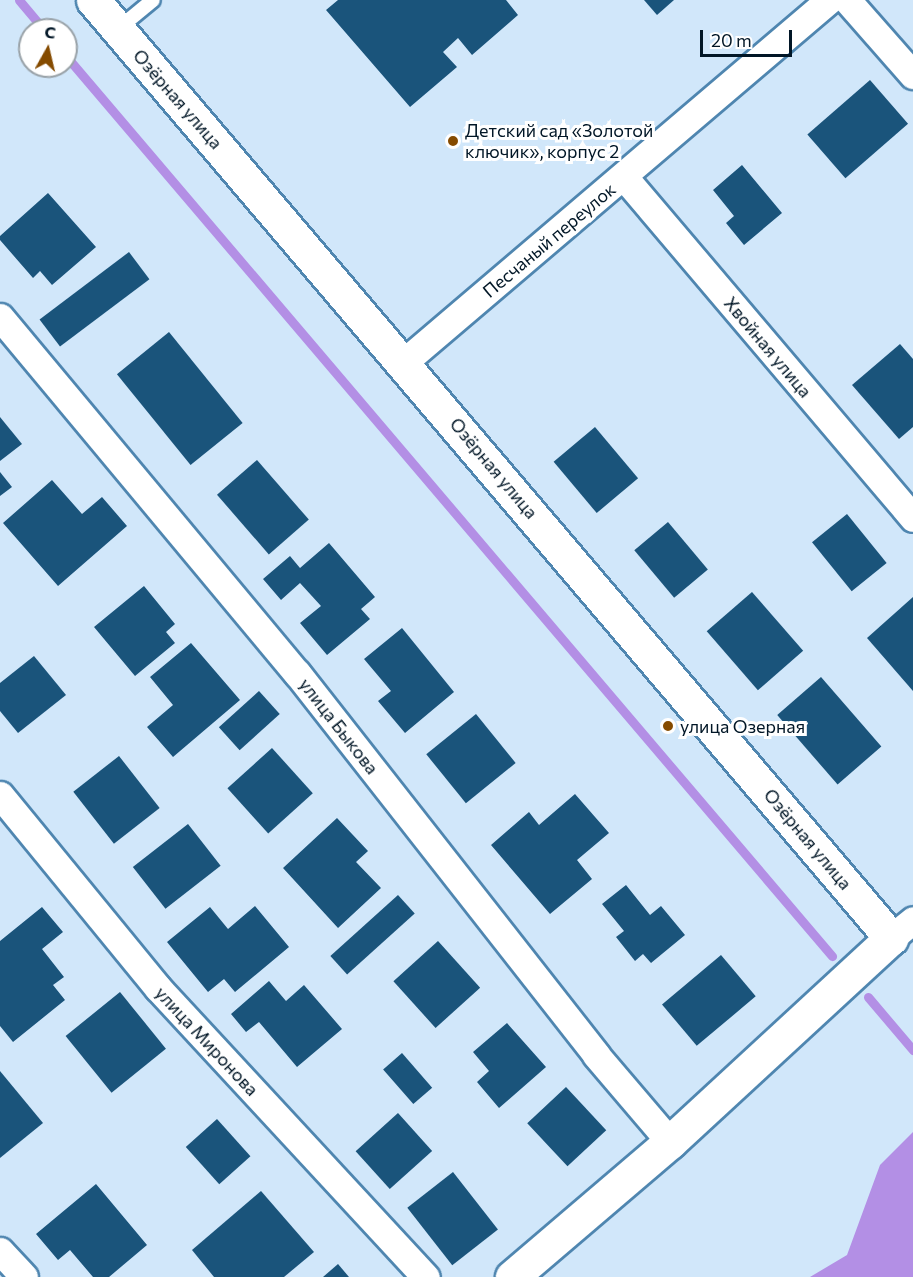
<!DOCTYPE html>
<html>
<head>
<meta charset="utf-8">
<style>
	body { margin:0 }
	#map { position:relative; width:913px; height:1277px; overflow:hidden; background:#d1e7fa; font-family:Commissioner,sans-serif }
	div>[style] { position:absolute }
	[style*='--x'] { left:calc(var(--x)*1px); top:calc(var(--y)*1px); width:calc(var(--w)*1px); rotate:calc(var(--a)*1deg) }
	.water>* { inset:0; background:#b38fe5 }
	.stream>* { height:9px; margin:-4.5px; padding:0 4.5px; transform-origin:4.5px; border-radius:4.5px; background:#b38fe5 }
	.building>* { inset:0; background:#1a547b; transform-origin:0 0 }
	.roads { filter:drop-shadow(2px 0 #4f86b0) drop-shadow(-2px 0 #4f86b0) drop-shadow(0 2px #4f86b0) drop-shadow(0 -2px #4f86b0) }
	.service>* { height:14px; margin:-7px; padding:0 7px; transform-origin:7px; border-radius:7px; background:#fff }
	.minor>* { height:27px; margin:-13.5px; padding:0 13.5px; transform-origin:13.5px; border-radius:13.5px; background:#fff }
	.secondary>* { height:33px; margin:-16.5px; padding:0 16.5px; transform-origin:16.5px; border-radius:16.5px; background:#fff }
	.dots>* { width:16px; height:16px; translate:-50% -50%; box-sizing:border-box; border:3px solid #fff; border-radius:50% }
	span { translate:-50% -50%; white-space:nowrap; text-align:center; line-height:1.15; -webkit-text-stroke:6px #fff; paint-order:stroke }
	.street-label { font-size:18px; color:#011626 }
	.poi-label { font-size:18px; color:#011626 }
	.left { translate:0 -50%; text-align:left }
	.north { position:absolute; left:18px; top:18px; width:60px; height:60px; box-sizing:border-box; background:#fff; border:2px solid #99a2a8; border-radius:50%; rotate:8deg; font-size:16px; font-weight:700; line-height:24px; text-align:center; color:#011626 }
	.north::after { content:''; display:block; margin:auto; width:21px; height:27px; background:#854b00; clip-path:polygon(50% 0,100% 100%,50% 72%,0 100%) }
	.scale { position:absolute; left:700px; top:30px; width:92px; height:27px; box-sizing:border-box; border:3px solid #011626; border-top:0; padding-left:8px; font-size:18px; line-height:21px; white-space:nowrap; color:#011626; -webkit-text-stroke:4px #fff; paint-order:stroke }
</style>
</head>
<body>
<div id="map">
	<div class="water">
		<div style="clip-path:polygon(913px 1132px,913px 1277px,810px 1277px,847px 1255px,880px 1165px)"></div>
	</div>
	<div class="stream">
		<div style="--x:19;--y:0;--w:39;--a:50"></div>
		<div style="--x:66;--y:56;--w:1182;--a:49.6"></div>
		<div style="--x:868;--y:997;--w:70;--a:49.7"></div>
	</div>
	<div class="building">
		<div style="clip-path:polygon(338px 0,506px 0,518px 15px,472px 55px,458px 38px,443px 52px,457px 67px,410px 107px,326px 10px)"></div>
		<div style="clip-path:polygon(644px 0,674px 0,657px 15px)"></div>
		<div style="left:870px;top:80px;width:58px;height:83px;rotate:49deg"></div>
		<div style="clip-path:polygon(742px 165px,782px 213px,744px 245px,726px 223px,734px 216px,713px 190px)"></div>
		<div style="clip-path:polygon(48px 193px,96px 247px,52px 285px,40px 271px,33px 278px,0 240px,0 236px)"></div>
		<div style="left:129px;top:252px;width:34px;height:112px;rotate:53deg"></div>
		<div style="left:169px;top:332px;width:117px;height:67px;rotate:51deg"></div>
		<div style="clip-path:polygon(900px 344px,913px 359px,913px 427px,899px 439px,852px 385px)"></div>
		<div style="clip-path:polygon(0 417px,22px 444px,0 461px)"></div>
		<div style="left:595px;top:427px;width:67px;height:54px;rotate:50deg"></div>
		<div style="left:257px;top:460px;width:79px;height:53px;rotate:49deg"></div>
		<div style="clip-path:polygon(0 472px,12px 487px,0 496px)"></div>
		<div style="clip-path:polygon(52px 480px,82px 514px,102px 497px,127px 526px,58px 586px,3px 523px)"></div>
		<div style="left:847px;top:514px;width:63px;height:45px;rotate:51deg"></div>
		<div style="left:668px;top:522px;width:62px;height:44px;rotate:50deg"></div>
		<div style="clip-path:polygon(329px 543px,375px 597px,361px 609px,370px 619px,327px 655px,300px 623px,321px 606px,300px 583px,281px 600px,263px 579px,290px 556px,300px 568px)"></div>
		<div style="clip-path:polygon(144px 586px,175px 624px,166px 632px,175px 643px,135px 676px,94px 627px)"></div>
		<div style="left:752px;top:592px;width:78px;height:60px;rotate:49deg"></div>
		<div style="clip-path:polygon(913px 597px,913px 691px,867px 638px)"></div>
		<div style="clip-path:polygon(402px 628px,454px 692px,405px 733px,378px 701px,391px 691px,364px 659px)"></div>
		<div style="clip-path:polygon(191px 643px,240px 700px,173px 757px,147px 727px,173px 705px,150px 677px)"></div>
		<div style="clip-path:polygon(34px 656px,66px 695px,18px 733px,0 711px,0 683px)"></div>
		<div style="left:821px;top:677px;width:92px;height:58px;rotate:49deg"></div>
		<div style="left:259px;top:691px;width:31px;height:54px;rotate:48deg"></div>
		<div style="left:476px;top:714px;width:63px;height:64px;rotate:51deg"></div>
		<div style="left:272px;top:748px;width:61px;height:60px;rotate:48deg"></div>
		<div style="left:119px;top:756px;width:66px;height:58px;rotate:52deg"></div>
		<div style="clip-path:polygon(575px 794px,609px 833px,577px 860px,592px 879px,550px 914px,491px 845px,529px 812px,539px 825px)"></div>
		<div style="clip-path:polygon(337px 818px,368px 851px,356px 862px,381px 888px,338px 928px,283px 868px)"></div>
		<div style="left:188px;top:824px;width:53px;height:70px;rotate:52deg"></div>
		<div style="clip-path:polygon(626px 885px,650px 915px,661px 906px,685px 935px,651px 963px,643px 954px,635px 961px,616px 937px,624px 931px,602px 904px)"></div>
		<div style="left:398px;top:895px;width:25px;height:91px;rotate:48deg"></div>
		<div style="clip-path:polygon(255px 906px,289px 947px,235px 992px,224px 979px,208px 992px,167px 942px,210px 907px,228px 929px)"></div>
		<div style="clip-path:polygon(42px 907px,63px 932px,42px 949px,64px 977px,53px 985px,65px 1000px,13px 1042px,0 1026px,0 941px)"></div>
		<div style="left:438px;top:941px;width:63px;height:60px;rotate:48deg"></div>
		<div style="left:721px;top:955px;width:54px;height:77px;rotate:50deg"></div>
		<div style="clip-path:polygon(269px 981px,286px 1001px,304px 985px,342px 1029px,297px 1067px,259px 1022px,246px 1032px,231px 1014px)"></div>
		<div style="left:120px;top:992px;width:73px;height:70px;rotate:51deg"></div>
		<div style="clip-path:polygon(507px 1023px,546px 1067px,499px 1108px,477px 1082px,489px 1071px,473px 1052px)"></div>
		<div style="left:402px;top:1053px;width:46px;height:25px;rotate:49deg"></div>
		<div style="clip-path:polygon(0 1071px,43px 1123px,0 1158px)"></div>
		<div style="left:566px;top:1087px;width:59px;height:53px;rotate:47deg"></div>
		<div style="left:398px;top:1113px;width:51px;height:57px;rotate:48deg"></div>
		<div style="left:217px;top:1119px;width:50px;height:42px;rotate:48deg"></div>
		<div style="left:453px;top:1172px;width:73px;height:58px;rotate:52deg"></div>
		<div style="clip-path:polygon(96px 1184px,147px 1245px,109px 1277px,93px 1277px,70px 1250px,58px 1260px,36px 1234px)"></div>
		<div style="clip-path:polygon(261px 1191px,314px 1252px,284px 1277px,214px 1277px,192px 1250px)"></div>
		<div style="clip-path:polygon(338px 1264px,349px 1277px,323px 1277px)"></div>
	</div>
	<div class="roads">
		<div class="service">
			<div style="--x:118;--y:29;--w:45;--a:-39.6"></div>
		</div>
		<div class="minor">
			<div style="--x:847;--y:0;--w:100;--a:48.7"></div>
			<div style="--x:624;--y:177;--w:447;--a:49.7"></div>
			<div style="--x:0;--y:317;--w:464;--a:50.2"></div>
			<div style="--x:297;--y:673;--w:485;--a:51.9"></div>
			<div style="--x:596;--y:1055;--w:114;--a:49.6"></div>
			<div style="--x:404;--y:362;--w:558;--a:-40.42"></div>
			<div style="--x:0;--y:795;--w:249;--a:50.7"></div>
			<div style="--x:158;--y:988;--w:394;--a:47.2"></div>
			<div style="--x:891;--y:938;--w:28;--a:-39"></div>
			<div style="--x:0;--y:1251;--w:35;--a:47"></div>
		</div>
		<div class="secondary">
			<div style="--x:93;--y:0;--w:1232;--a:49.61"></div>
			<div style="--x:891;--y:938;--w:301;--a:137.3"></div>
			<div style="--x:670;--y:1142;--w:208;--a:139.5"></div>
		</div>
	</div>
	<div class="dots">
		<div style="left:453px;top:141px;background:#854b00"></div>
		<div style="left:668px;top:726px;background:#854b00"></div>
	</div>
	<div class="street-label">
		<span style="left:178px;top:99px;rotate:49deg">Озёрная улица</span>
		<span style="left:549px;top:240px;rotate:-40deg">Песчаный переулок</span>
		<span style="left:768px;top:347px;rotate:50deg">Хвойная улица</span>
		<span style="left:494px;top:468px;rotate:50deg">Озёрная улица</span>
		<span style="left:339px;top:726px;rotate:52deg">улица Быкова</span>
		<span style="left:808px;top:839px;rotate:50deg">Озёрная улица</span>
		<span style="left:207px;top:1041px;rotate:47deg">улица Миронова</span>
	</div>
	<div class="poi-label">
		<span class="left" style="left:465px;top:141px">Детский сад «Золотой<br>ключик», корпус 2</span>
		<span class="left" style="left:680px;top:726px">улица Озерная</span>
	</div>
	<div class="north">С</div>
	<div class="scale">20 m</div>
</div>
</body>
</html>
